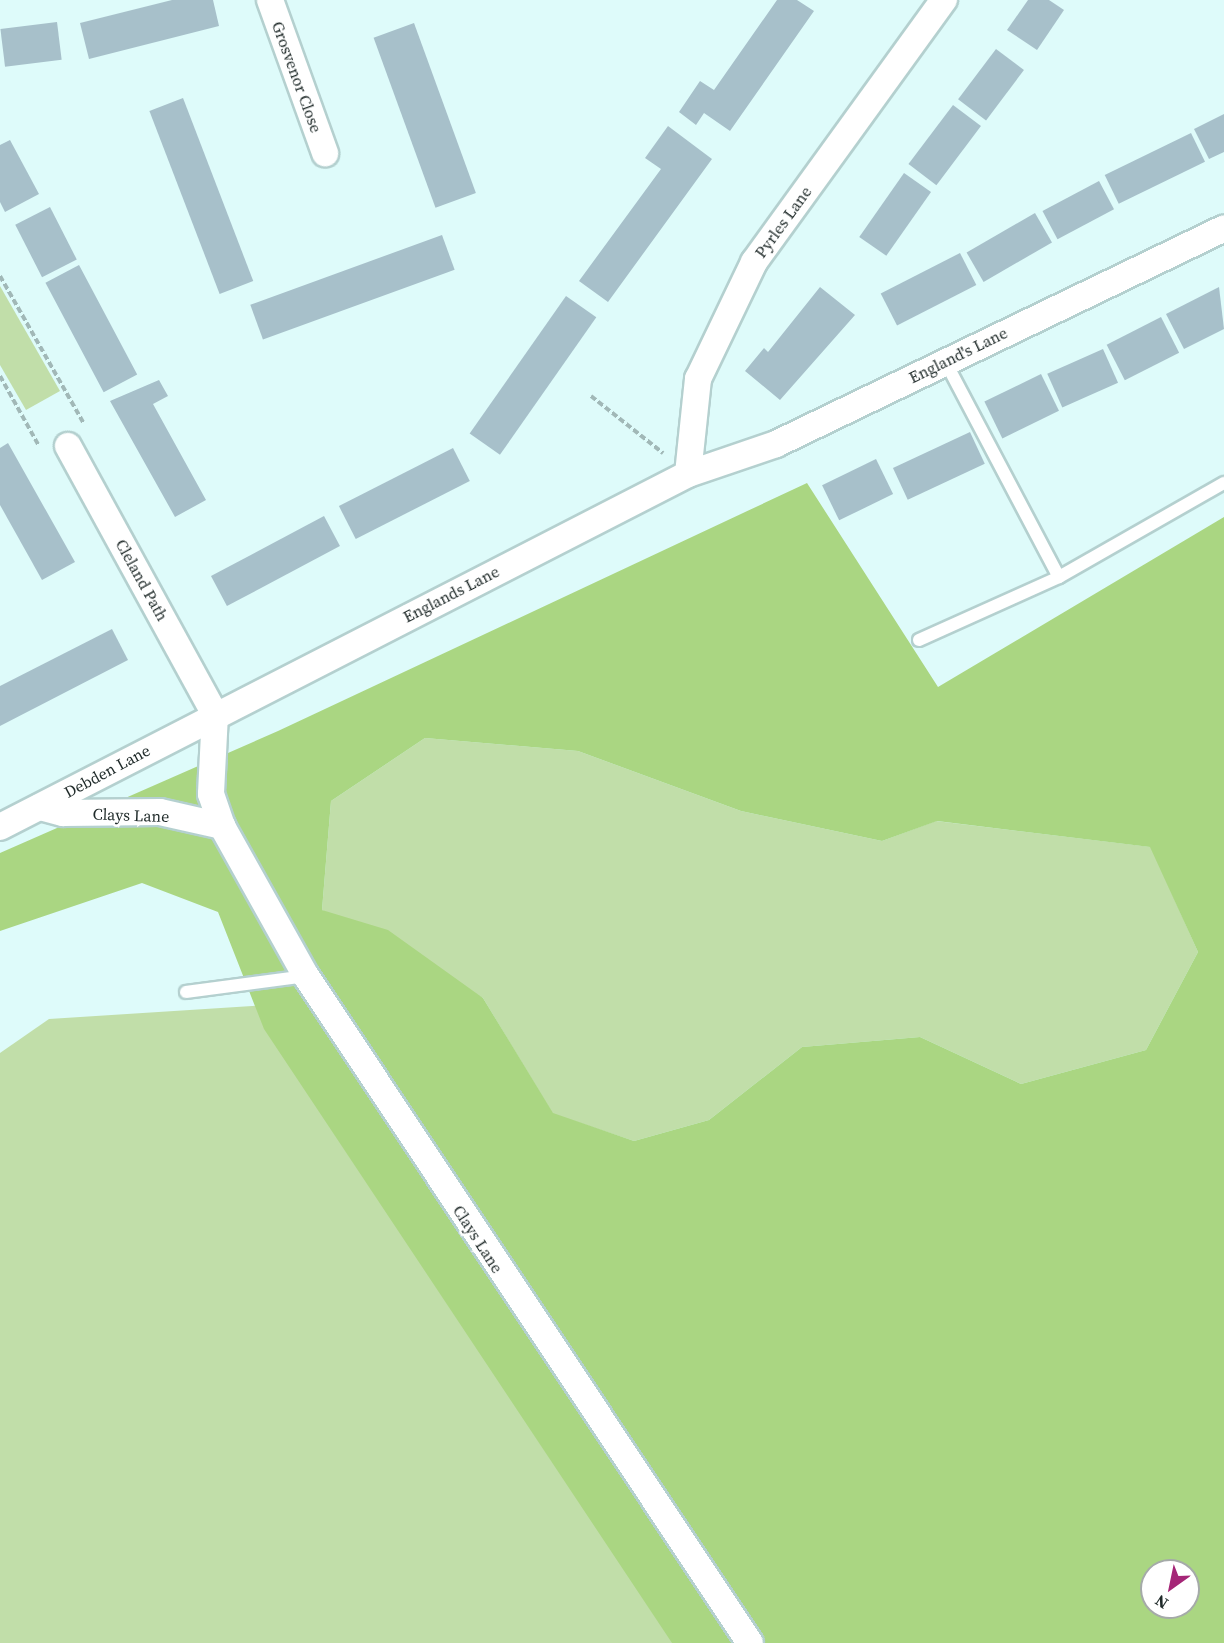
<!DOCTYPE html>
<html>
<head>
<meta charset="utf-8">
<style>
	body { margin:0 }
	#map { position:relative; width:1224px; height:1643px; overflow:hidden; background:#defbfa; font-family:"Source Serif 4",serif }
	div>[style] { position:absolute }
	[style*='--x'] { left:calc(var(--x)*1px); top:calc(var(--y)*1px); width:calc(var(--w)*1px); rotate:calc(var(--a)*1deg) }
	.green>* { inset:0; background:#c1dea9 }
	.forest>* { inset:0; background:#aad682 }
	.building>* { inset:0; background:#a7c0ca; transform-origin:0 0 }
	.path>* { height:4px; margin-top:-2px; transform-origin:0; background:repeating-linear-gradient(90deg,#a1b8b7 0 6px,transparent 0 9px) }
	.roads { filter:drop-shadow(2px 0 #b4d0cf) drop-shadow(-2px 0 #b4d0cf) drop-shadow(0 2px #b4d0cf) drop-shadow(0 -2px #b4d0cf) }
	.service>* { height:12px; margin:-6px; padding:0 6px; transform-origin:6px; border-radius:6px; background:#fff }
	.minor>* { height:26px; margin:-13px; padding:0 13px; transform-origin:13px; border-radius:13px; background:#fff }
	span { translate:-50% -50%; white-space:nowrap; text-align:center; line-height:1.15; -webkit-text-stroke:5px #fff; paint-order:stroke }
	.street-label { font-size:16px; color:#1f2a29 }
	.north { position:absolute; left:1140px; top:1559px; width:60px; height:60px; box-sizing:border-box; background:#fff; border:2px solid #a5aaa9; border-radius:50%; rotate:213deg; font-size:16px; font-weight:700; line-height:24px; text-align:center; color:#1f2a29 }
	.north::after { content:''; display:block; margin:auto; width:21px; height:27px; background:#a52677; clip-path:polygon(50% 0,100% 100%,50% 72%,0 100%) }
</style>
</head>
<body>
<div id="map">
	<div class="green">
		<div style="clip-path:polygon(0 286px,60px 391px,26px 410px,0 365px)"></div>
		<div style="clip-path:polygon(425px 738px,578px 751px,741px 811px,882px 841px,936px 821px,1151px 847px,1198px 952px,1146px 1050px,1021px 1084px,920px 1037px,802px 1047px,709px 1120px,634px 1141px,553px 1114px,483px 998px,322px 910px,331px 801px)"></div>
		<div style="clip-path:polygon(268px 1005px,691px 1643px,0 1643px,0 1053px,49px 1019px)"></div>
	</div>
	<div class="forest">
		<div style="clip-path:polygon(evenodd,807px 483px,938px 687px,1224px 517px,1224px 1643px,672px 1643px,264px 1029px,218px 912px,142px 883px,0 931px,0 853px,278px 731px,807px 483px,425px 738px,578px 751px,741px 811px,882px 841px,937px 821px,1150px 847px,1198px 952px,1146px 1050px,1021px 1084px,920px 1037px,802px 1047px,709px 1120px,634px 1141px,553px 1113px,483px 998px,388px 930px,322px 910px,331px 801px,425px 738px,807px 483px,1152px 1571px,1188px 1571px,1188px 1607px,1152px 1607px,1152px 1571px)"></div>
	</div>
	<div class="building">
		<div style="clip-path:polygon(172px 0,213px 0,219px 26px,89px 59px,80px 23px)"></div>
		<div style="clip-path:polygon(777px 0,797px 0,814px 11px,730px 131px,704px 113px,696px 125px,679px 112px,700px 81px,714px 90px)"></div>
		<div style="clip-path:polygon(1028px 0,1049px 0,1064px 10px,1037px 50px,1007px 30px)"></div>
		<div style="left:57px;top:22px;width:38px;height:57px;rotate:83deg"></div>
		<div style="left:414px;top:23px;width:181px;height:43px;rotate:70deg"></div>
		<div style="left:996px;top:49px;width:35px;height:63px;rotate:37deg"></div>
		<div style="left:183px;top:98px;width:196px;height:36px;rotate:69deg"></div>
		<div style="left:953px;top:105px;width:35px;height:74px;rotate:37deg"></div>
		<div style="clip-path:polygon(1224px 114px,1224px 152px,1209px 159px,1194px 129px)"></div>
		<div style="clip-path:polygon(668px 126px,712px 159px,608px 302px,579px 281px,661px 169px,645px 158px)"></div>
		<div style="left:1191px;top:133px;width:32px;height:96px;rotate:64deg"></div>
		<div style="clip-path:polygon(10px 140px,39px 194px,5px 212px,0 202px,0 145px)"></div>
		<div style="left:904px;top:173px;width:33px;height:78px;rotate:35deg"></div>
		<div style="left:1099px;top:181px;width:32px;height:64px;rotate:62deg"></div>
		<div style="left:50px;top:207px;width:59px;height:39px;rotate:63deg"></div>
		<div style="left:1035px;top:213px;width:34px;height:79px;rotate:60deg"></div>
		<div style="left:442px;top:235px;width:37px;height:204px;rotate:70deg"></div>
		<div style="left:960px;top:253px;width:36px;height:89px;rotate:63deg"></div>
		<div style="left:79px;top:265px;width:124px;height:38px;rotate:62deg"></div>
		<div style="clip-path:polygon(820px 287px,855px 315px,780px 400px,745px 371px,764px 348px,768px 352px)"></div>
		<div style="clip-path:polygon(1219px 287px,1224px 329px,1184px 349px,1166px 314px)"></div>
		<div style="left:566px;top:296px;width:37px;height:168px;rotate:35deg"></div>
		<div style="left:1161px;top:317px;width:40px;height:61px;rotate:63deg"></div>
		<div style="left:1103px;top:349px;width:37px;height:61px;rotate:66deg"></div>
		<div style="left:1041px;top:374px;width:41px;height:63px;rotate:64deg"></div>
		<div style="clip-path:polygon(159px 380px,168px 396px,153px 404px,206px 500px,175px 517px,110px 401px)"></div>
		<div style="left:970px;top:432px;width:35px;height:85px;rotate:65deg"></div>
		<div style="clip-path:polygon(8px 443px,75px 562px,42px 580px,0 505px,0 448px)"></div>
		<div style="left:453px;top:448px;width:37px;height:128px;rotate:63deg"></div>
		<div style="left:876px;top:459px;width:39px;height:60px;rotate:64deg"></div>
		<div style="left:324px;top:516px;width:34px;height:128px;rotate:62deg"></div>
		<div style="clip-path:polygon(112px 629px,128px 660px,0 726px,0 686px)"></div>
	</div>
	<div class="path">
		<div style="--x:0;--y:276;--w:170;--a:60.4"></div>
		<div style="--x:0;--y:376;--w:80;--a:60.9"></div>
		<div style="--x:591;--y:396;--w:92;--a:38.4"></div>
	</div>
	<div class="roads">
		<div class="service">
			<div style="--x:945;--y:361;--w:244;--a:62.2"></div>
			<div style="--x:919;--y:640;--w:154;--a:-24.2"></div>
			<div style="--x:1059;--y:577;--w:190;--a:-29.7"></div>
			<div style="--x:186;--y:992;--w:121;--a:-7.6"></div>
		</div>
		<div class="minor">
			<div style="--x:270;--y:0;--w:163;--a:70.2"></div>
			<div style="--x:68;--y:446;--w:306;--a:61.3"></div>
			<div style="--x:215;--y:714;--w:80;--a:92.9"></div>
			<div style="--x:211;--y:794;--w:34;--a:71"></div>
			<div style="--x:222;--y:826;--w:172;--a:60.8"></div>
			<div style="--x:306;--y:976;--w:801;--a:56.35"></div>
			<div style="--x:688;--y:474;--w:96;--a:-84"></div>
			<div style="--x:698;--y:379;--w:130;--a:-64.4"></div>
			<div style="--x:754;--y:262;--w:324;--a:-54.1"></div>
			<div style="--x:40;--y:807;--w:24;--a:15"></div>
			<div style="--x:63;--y:813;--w:97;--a:-0.6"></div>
			<div style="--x:160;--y:812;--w:64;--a:12.7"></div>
			<div style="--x:0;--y:827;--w:773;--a:-27.16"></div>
			<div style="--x:688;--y:474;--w:93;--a:-18.8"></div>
			<div style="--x:776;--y:444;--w:497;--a:-25.7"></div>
		</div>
	</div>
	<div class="street-label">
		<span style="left:297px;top:77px;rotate:70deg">Grosvenor Close</span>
		<span style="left:783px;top:222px;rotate:-54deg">Pyrles Lane</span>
		<span style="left:958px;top:355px;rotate:-26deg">England's Lane</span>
		<span style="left:142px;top:580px;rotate:61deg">Cleland Path</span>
		<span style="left:451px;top:594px;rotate:-27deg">Englands Lane</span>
		<span style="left:107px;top:771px;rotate:-28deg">Debden Lane</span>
		<span style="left:131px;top:815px;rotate:2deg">Clays Lane</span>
		<span style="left:478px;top:1239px;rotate:57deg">Clays Lane</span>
	</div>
	<div class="north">N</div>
</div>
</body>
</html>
